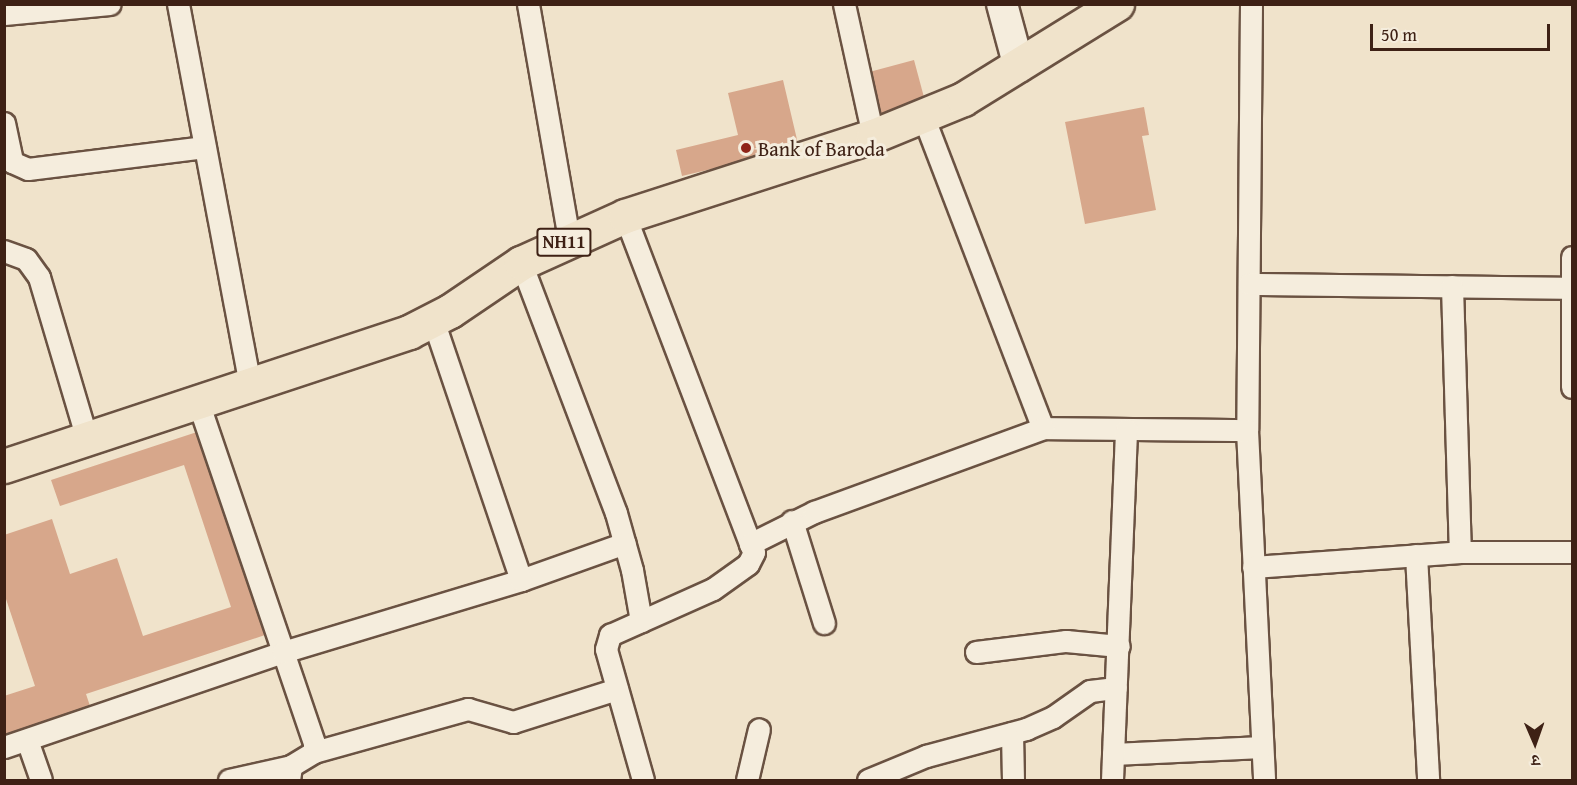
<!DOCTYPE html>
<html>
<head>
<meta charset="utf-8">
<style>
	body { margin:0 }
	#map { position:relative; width:1577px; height:785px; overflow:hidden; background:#f0e3cb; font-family:"Gentium Book Plus","Noto Serif Devanagari",serif }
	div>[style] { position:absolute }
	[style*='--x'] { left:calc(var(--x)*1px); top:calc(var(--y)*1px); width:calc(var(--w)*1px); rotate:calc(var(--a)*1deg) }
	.building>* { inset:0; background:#d7a78b; transform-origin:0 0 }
	.roads { filter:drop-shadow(2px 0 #6a5242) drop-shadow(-2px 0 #6a5242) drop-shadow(0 2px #6a5242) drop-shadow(0 -2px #6a5242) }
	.street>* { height:21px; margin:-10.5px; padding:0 10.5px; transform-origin:10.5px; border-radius:10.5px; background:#f5eddd }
	.secondary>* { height:30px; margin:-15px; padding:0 15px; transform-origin:15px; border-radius:15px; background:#f5eddd }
	.highway>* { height:33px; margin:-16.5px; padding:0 16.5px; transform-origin:16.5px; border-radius:16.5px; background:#f0e3cb }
	.dots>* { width:16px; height:16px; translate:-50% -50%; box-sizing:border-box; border:3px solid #f5eddd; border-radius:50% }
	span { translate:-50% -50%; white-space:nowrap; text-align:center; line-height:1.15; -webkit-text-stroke:6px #f5eddd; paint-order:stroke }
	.shield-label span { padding:2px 4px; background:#f5eddd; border:2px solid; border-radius:4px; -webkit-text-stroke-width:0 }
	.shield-label { font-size:18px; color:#3e2115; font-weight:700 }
	.poi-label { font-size:20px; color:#3e2115 }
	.left { translate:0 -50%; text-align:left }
	.frame { position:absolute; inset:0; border:6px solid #3e2115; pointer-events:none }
	.north { position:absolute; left:1505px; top:713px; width:60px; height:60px; -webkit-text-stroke:4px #f5eddd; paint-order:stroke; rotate:178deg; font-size:16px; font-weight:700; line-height:24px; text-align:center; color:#3e2115 }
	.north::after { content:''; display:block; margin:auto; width:21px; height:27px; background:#3e2115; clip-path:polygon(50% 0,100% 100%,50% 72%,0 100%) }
	.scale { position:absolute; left:1370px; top:24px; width:180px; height:27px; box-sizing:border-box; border:3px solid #3e2115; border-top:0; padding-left:8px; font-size:18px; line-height:21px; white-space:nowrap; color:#3e2115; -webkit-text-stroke:4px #f5eddd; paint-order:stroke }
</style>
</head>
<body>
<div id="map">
	<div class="building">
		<div style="left:914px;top:60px;width:49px;height:53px;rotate:75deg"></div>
		<div style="clip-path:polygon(783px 80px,799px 148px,682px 176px,676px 150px,738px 135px,728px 93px)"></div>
		<div style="clip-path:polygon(1144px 107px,1149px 135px,1142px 136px,1156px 210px,1085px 224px,1065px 122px)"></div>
		<div style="clip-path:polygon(197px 432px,265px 635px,86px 694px,91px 709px,4px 737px,4px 696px,35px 686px,4px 593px,4px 535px,52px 519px,70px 574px,117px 558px,143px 636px,231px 607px,184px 465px,60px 506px,51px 480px)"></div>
	</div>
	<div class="roads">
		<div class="street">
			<div style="--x:178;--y:4;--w:388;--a:79.3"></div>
			<div style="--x:528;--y:4;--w:240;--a:80.1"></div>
			<div style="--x:844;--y:4;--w:135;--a:77.6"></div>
			<div style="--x:1251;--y:4;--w:426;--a:90.5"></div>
			<div style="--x:1247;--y:430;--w:350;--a:87.2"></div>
			<div style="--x:4;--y:14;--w:106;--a:-5.4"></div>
			<div style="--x:923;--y:116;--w:334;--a:69"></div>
			<div style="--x:1043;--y:428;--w:204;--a:0.6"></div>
			<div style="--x:4;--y:123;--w:40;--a:78"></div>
			<div style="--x:12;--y:162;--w:17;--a:24"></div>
			<div style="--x:28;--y:169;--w:178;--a:-7.1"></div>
			<div style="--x:625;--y:216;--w:351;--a:69.1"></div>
			<div style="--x:750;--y:544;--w:72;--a:-26.6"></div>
			<div style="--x:814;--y:512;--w:244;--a:-20.1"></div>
			<div style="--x:4;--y:251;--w:23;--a:20"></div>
			<div style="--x:26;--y:259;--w:22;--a:54"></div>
			<div style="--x:39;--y:277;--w:169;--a:73.5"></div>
			<div style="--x:1572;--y:257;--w:130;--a:90"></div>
			<div style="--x:521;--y:263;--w:267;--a:69.2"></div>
			<div style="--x:616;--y:513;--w:59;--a:74.3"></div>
			<div style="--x:632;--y:570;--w:52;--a:80"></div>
			<div style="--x:1249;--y:284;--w:323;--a:0.7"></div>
			<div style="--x:1452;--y:286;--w:266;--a:88.3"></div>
			<div style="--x:198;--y:402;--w:360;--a:71.2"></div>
			<div style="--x:314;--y:743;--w:9;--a:90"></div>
			<div style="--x:314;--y:752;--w:27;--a:149"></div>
			<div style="--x:291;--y:766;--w:14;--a:98"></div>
			<div style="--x:792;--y:521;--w:107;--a:72.6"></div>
			<div style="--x:1416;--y:555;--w:225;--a:86.9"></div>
			<div style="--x:1253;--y:567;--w:208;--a:-4.1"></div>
			<div style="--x:1460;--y:552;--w:112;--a:0"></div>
			<div style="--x:521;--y:580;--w:110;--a:-19.6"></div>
			<div style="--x:976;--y:652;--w:91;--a:-7"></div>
			<div style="--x:1066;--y:641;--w:53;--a:5.4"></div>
			<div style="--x:1012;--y:733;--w:47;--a:88.8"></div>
			<div style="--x:27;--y:740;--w:42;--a:70.7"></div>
			<div style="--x:4;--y:747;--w:295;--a:-18.8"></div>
			<div style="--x:283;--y:652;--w:249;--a:-16.8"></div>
			<div style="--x:521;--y:580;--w:274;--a:-108.7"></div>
			<div style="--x:314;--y:752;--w:160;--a:-15.6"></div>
			<div style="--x:468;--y:709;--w:47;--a:16.1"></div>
			<div style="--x:513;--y:722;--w:109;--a:-17.6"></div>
			<div style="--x:1113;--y:754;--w:149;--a:-2.7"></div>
			<div style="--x:229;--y:780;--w:64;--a:-12.7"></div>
			<div style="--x:643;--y:780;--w:136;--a:-105.8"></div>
			<div style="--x:606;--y:649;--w:15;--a:-74"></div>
			<div style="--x:610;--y:635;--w:113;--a:-24.1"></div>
			<div style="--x:713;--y:589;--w:43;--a:-35.5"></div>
			<div style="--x:748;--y:564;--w:13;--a:-63"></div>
			<div style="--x:754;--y:552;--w:9;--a:-117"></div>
			<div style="--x:747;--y:780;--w:52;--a:-76.8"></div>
			<div style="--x:868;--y:780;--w:63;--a:-22.5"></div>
			<div style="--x:926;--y:756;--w:104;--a:-15.1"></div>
			<div style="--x:1026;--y:729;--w:30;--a:-24"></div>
			<div style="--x:1053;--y:717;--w:45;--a:-35.1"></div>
			<div style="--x:1090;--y:691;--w:26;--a:-7"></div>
			<div style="--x:1112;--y:780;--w:351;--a:-87.7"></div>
		</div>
		<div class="secondary">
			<div style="--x:1002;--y:4;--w:65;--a:74.9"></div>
		</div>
		<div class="highway">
			<div style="--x:4;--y:466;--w:427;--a:-18.3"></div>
			<div style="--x:409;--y:332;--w:46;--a:-27.1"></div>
			<div style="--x:450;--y:311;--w:86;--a:-34.1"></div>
			<div style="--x:521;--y:263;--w:114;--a:-24.3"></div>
			<div style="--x:625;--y:216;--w:261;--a:-17.9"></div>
			<div style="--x:873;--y:136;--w:97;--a:-22.3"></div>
			<div style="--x:963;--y:99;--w:181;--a:-31.7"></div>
		</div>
	</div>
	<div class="dots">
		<div style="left:746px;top:148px;background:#8f2418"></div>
	</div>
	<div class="shield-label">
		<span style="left:564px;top:242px">NH11</span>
	</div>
	<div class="poi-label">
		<span class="left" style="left:758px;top:148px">Bank of Baroda</span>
	</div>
	<div class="frame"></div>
	<div class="north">उ</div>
	<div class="scale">50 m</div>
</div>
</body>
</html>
